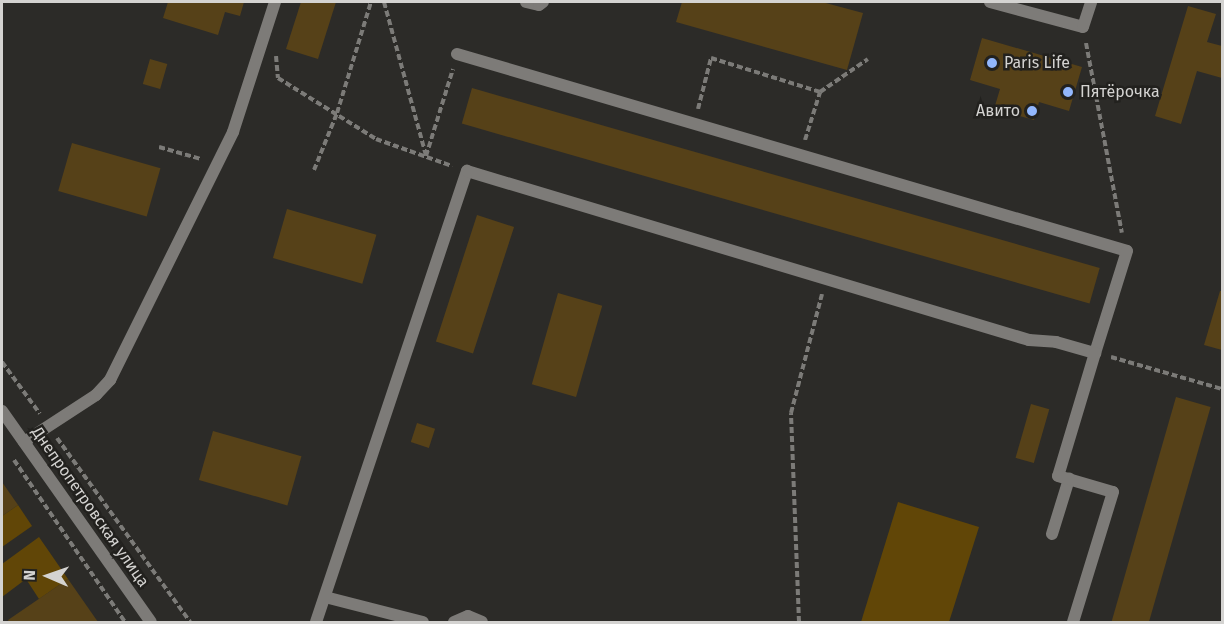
<!DOCTYPE html>
<html>
<head>
<meta charset="utf-8">
<style>
	body { margin:0 }
	#map { position:relative; width:1224px; height:624px; overflow:hidden; background:#2c2b28; font-family:"Fira Sans",sans-serif }
	div>[style] { position:absolute }
	[style*='--x'] { left:calc(var(--x)*1px); top:calc(var(--y)*1px); width:calc(var(--w)*1px); rotate:calc(var(--a)*1deg) }
	.green>* { inset:0; background:#614607 }
	.building>* { inset:0; background:#564118; transform-origin:0 0 }
	.path>* { height:4px; margin-top:-2px; transform-origin:0; background:repeating-linear-gradient(90deg,#7c7b78 0 6px,transparent 0 9px) }
	.service>* { height:12px; margin:-6px; padding:0 6px; transform-origin:6px; border-radius:6px; background:#7d7b78 }
	.tertiary>* { height:12px; margin:-6px; padding:0 6px; transform-origin:6px; border-radius:6px; background:#7d7b78 }
	.dots>* { width:16px; height:16px; translate:-50% -50%; box-sizing:border-box; border:3px solid #22211e; border-radius:50% }
	span { translate:-50% -50%; white-space:nowrap; text-align:center; line-height:1.15; -webkit-text-stroke:5px #22211e; paint-order:stroke }
	.poi-label { font-size:16px; color:#d4d3d1 }
	.left { translate:0 -50%; text-align:left }
	.right { translate:-100% -50%; text-align:right }
	.street-label { font-size:16px; color:#d4d3d1 }
	.frame { position:absolute; inset:0; border:3px solid #d4d3d1; pointer-events:none }
	.north { position:absolute; left:18px; top:546px; width:60px; height:60px; -webkit-text-stroke:4px #22211e; paint-order:stroke; rotate:272deg; font-size:16px; font-weight:700; line-height:24px; text-align:center; color:#d4d3d1 }
	.north::after { content:''; display:block; margin:auto; width:21px; height:27px; background:#d4d3d1; clip-path:polygon(50% 0,100% 100%,50% 72%,0 100%) }
</style>
</head>
<body>
<div id="map">
	<div class="green">
		<div style="clip-path:polygon(898px 502px,979px 527px,949px 622px,861px 622px)"></div>
		<div style="clip-path:polygon(18px 505px,32px 526px,2px 547px,2px 516px)"></div>
		<div style="clip-path:polygon(39px 537px,68px 579px,39px 599px,26px 579px,2px 597px,2px 564px)"></div>
	</div>
	<div class="building">
		<div style="clip-path:polygon(168px 2px,244px 2px,240px 16px,225px 12px,218px 35px,163px 18px)"></div>
		<div style="clip-path:polygon(301px 2px,336px 2px,318px 59px,286px 49px)"></div>
		<div style="clip-path:polygon(682px 2px,822px 2px,863px 13px,847px 70px,676px 22px)"></div>
		<div style="clip-path:polygon(1188px 6px,1216px 14px,1207px 42px,1222px 46px,1222px 78px,1197px 71px,1181px 124px,1155px 116px)"></div>
		<div style="clip-path:polygon(982px 38px,1082px 67px,1069px 111px,1039px 102px,1034px 120px,994px 109px,1000px 89px,970px 80px)"></div>
		<div style="left:150px;top:59px;width:18px;height:26px;rotate:16deg"></div>
		<div style="left:472px;top:88px;width:653px;height:37px;rotate:16deg"></div>
		<div style="left:72px;top:143px;width:92px;height:50px;rotate:16deg"></div>
		<div style="left:287px;top:209px;width:93px;height:51px;rotate:16deg"></div>
		<div style="left:477px;top:215px;width:39px;height:133px;rotate:18deg"></div>
		<div style="clip-path:polygon(1220px 291px,1222px 291px,1222px 350px,1204px 345px)"></div>
		<div style="left:558px;top:293px;width:46px;height:95px;rotate:16deg"></div>
		<div style="left:1176px;top:397px;width:36px;height:234px;rotate:16deg"></div>
		<div style="left:1031px;top:404px;width:19px;height:56px;rotate:16deg"></div>
		<div style="left:417px;top:423px;width:19px;height:20px;rotate:18deg"></div>
		<div style="left:213px;top:431px;width:92px;height:51px;rotate:16deg"></div>
		<div style="clip-path:polygon(2px 482px,18px 505px,2px 516px)"></div>
		<div style="clip-path:polygon(68px 579px,98px 622px,9px 622px,8px 620px)"></div>
	</div>
	<div class="path">
		<div style="--x:384;--y:2;--w:160;--a:74.7"></div>
		<div style="--x:1086;--y:43;--w:193;--a:79.3"></div>
		<div style="--x:276;--y:56;--w:22;--a:85"></div>
		<div style="--x:278;--y:78;--w:115;--a:31.9"></div>
		<div style="--x:376;--y:139;--w:81;--a:19.6"></div>
		<div style="--x:698;--y:109;--w:53;--a:-75.7"></div>
		<div style="--x:711;--y:58;--w:114;--a:17.3"></div>
		<div style="--x:820;--y:92;--w:58;--a:-34.5"></div>
		<div style="--x:805;--y:140;--w:50;--a:-72.6"></div>
		<div style="--x:159;--y:147;--w:44;--a:15.9"></div>
		<div style="--x:426;--y:156;--w:91;--a:-72.8"></div>
		<div style="--x:314;--y:170;--w:61;--a:-68"></div>
		<div style="--x:337;--y:113;--w:116;--a:-73"></div>
		<div style="--x:1111;--y:357;--w:116;--a:16.1"></div>
		<div style="--x:2;--y:362;--w:64;--a:53.8"></div>
		<div style="--x:57;--y:438;--w:227;--a:54.1"></div>
		<div style="--x:14;--y:460;--w:196;--a:55.6"></div>
		<div style="--x:799;--y:622;--w:209;--a:-92.2"></div>
		<div style="--x:791;--y:413;--w:123;--a:-75.4"></div>
	</div>
	<div class="service">
		<div style="--x:526;--y:2;--w:13;--a:13"></div>
		<div style="--x:539;--y:5;--w:5;--a:-37"></div>
		<div style="--x:990;--y:2;--w:96;--a:15"></div>
		<div style="--x:1083;--y:27;--w:26;--a:-72"></div>
		<div style="--x:457;--y:54;--w:698;--a:16.38"></div>
		<div style="--x:1127;--y:251;--w:107;--a:107.4"></div>
		<div style="--x:24;--y:442;--w:86;--a:-33.1"></div>
		<div style="--x:96;--y:395;--w:21;--a:-47"></div>
		<div style="--x:110;--y:380;--w:277;--a:-63.6"></div>
		<div style="--x:233;--y:132;--w:137;--a:-72.1"></div>
		<div style="--x:1052;--y:534;--w:58;--a:-72.8"></div>
		<div style="--x:325;--y:597;--w:101;--a:14.3"></div>
		<div style="--x:316;--y:622;--w:476;--a:-71.5"></div>
		<div style="--x:467;--y:171;--w:587;--a:16.74"></div>
		<div style="--x:1029;--y:340;--w:27;--a:4"></div>
		<div style="--x:1056;--y:342;--w:41;--a:15.8"></div>
		<div style="--x:1095;--y:353;--w:128;--a:106.7"></div>
		<div style="--x:1058;--y:476;--w:57;--a:16.2"></div>
		<div style="--x:1113;--y:492;--w:136;--a:107.1"></div>
		<div style="--x:454;--y:622;--w:15;--a:-23"></div>
		<div style="--x:468;--y:616;--w:15;--a:23"></div>
	</div>
	<div class="tertiary">
		<div style="--x:2;--y:411;--w:258;--a:54.8"></div>
	</div>
	<div class="dots">
		<div style="left:992px;top:63px;background:#92b7fd"></div>
		<div style="left:1068px;top:92px;background:#92b7fd"></div>
		<div style="left:1032px;top:111px;background:#92b7fd"></div>
	</div>
	<div class="poi-label">
		<span class="left" style="left:1004px;top:63px">Paris Life</span>
		<span class="left" style="left:1080px;top:92px">Пятёрочка</span>
		<span class="right" style="left:1020px;top:111px">Авито</span>
	</div>
	<div class="street-label">
		<span style="left:90px;top:507px;rotate:55deg">Днепропетровская улица</span>
	</div>
	<div class="frame"></div>
	<div class="north">N</div>
</div>
</body>
</html>
